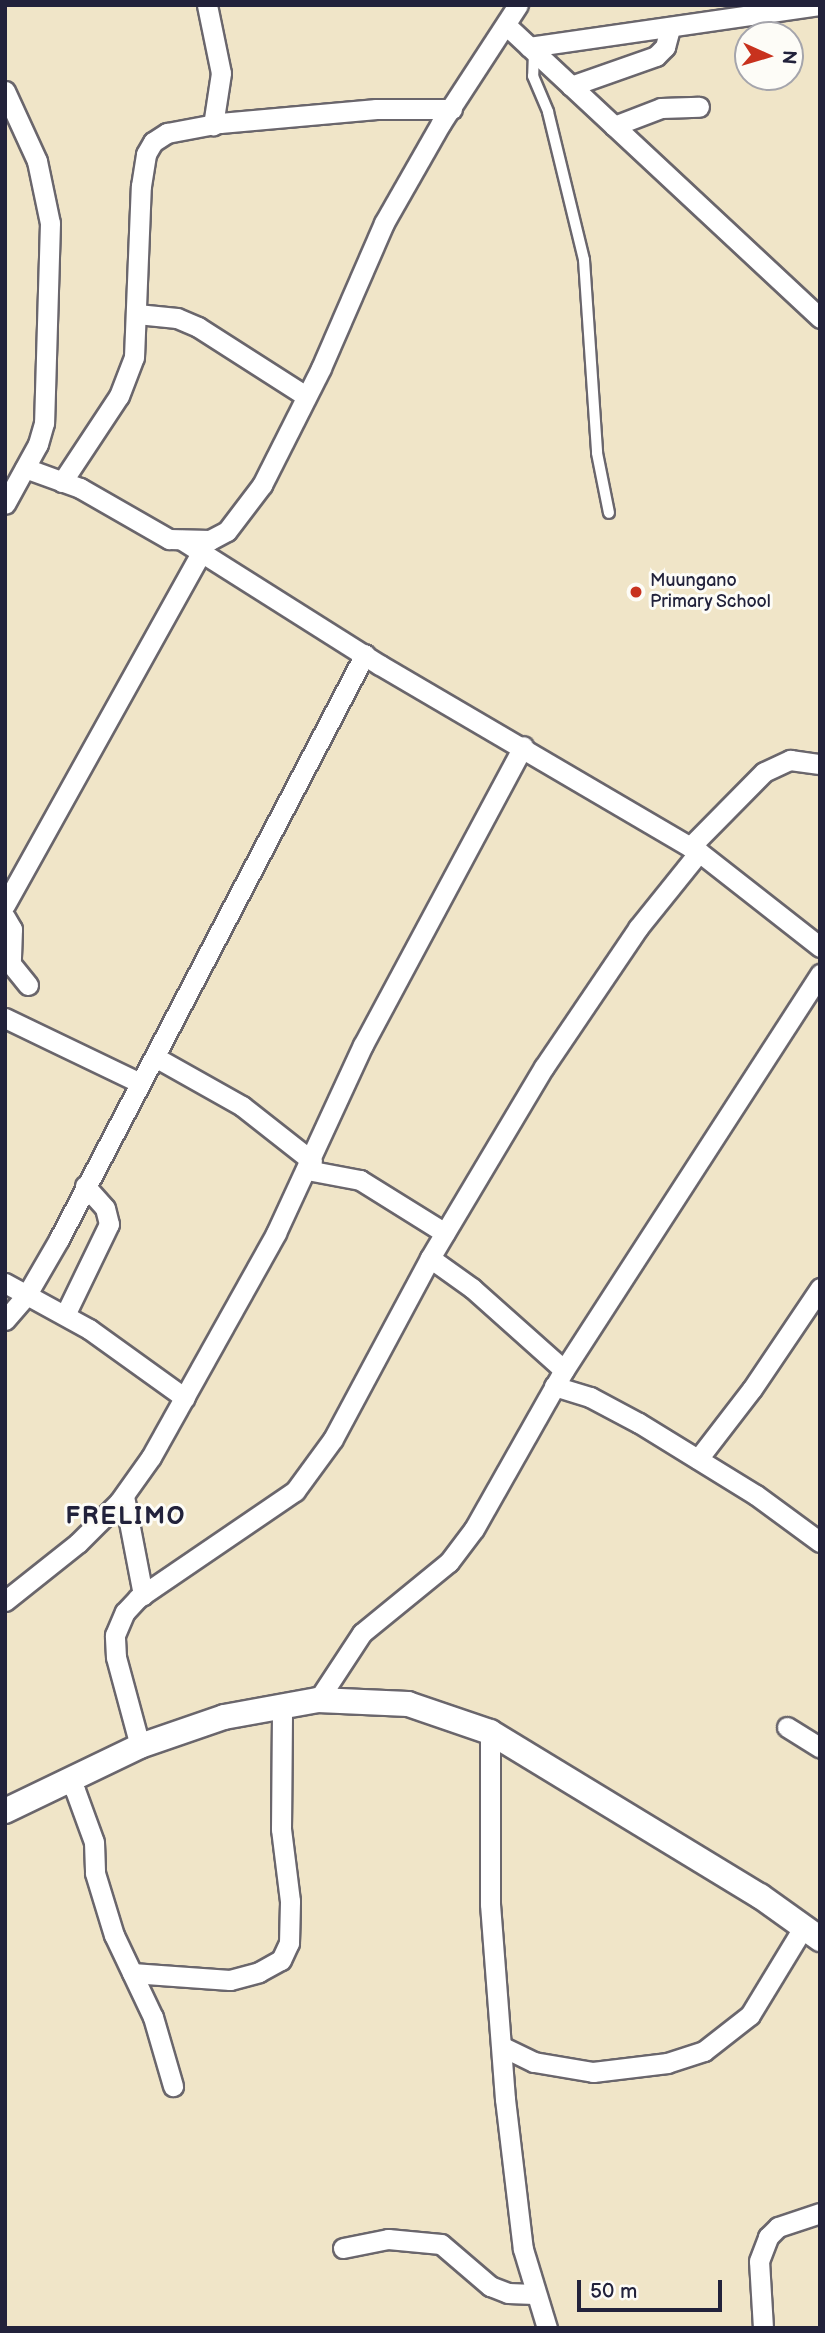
<!DOCTYPE html>
<html>
<head>
<meta charset="utf-8">
<style>
	body { margin:0 }
	#map { position:relative; width:825px; height:2333px; overflow:hidden; background:#f0e5c8; font-family:"Balsamiq Sans",sans-serif }
	div>[style] { position:absolute }
	[style*='--x'] { left:calc(var(--x)*1px); top:calc(var(--y)*1px); width:calc(var(--w)*1px); rotate:calc(var(--a)*1deg) }
	.roads { filter:drop-shadow(2px 0 #6a666c) drop-shadow(-2px 0 #6a666c) drop-shadow(0 2px #6a666c) drop-shadow(0 -2px #6a666c) }
	.service>* { height:10px; margin:-5px; padding:0 5px; transform-origin:5px; border-radius:5px; background:#fff }
	.minor>* { height:19px; margin:-9.5px; padding:0 9.5px; transform-origin:9.5px; border-radius:9.5px; background:#fff }
	.tertiary>* { height:24px; margin:-12px; padding:0 12px; transform-origin:12px; border-radius:12px; background:#fff }
	.dots>* { width:19px; height:19px; translate:-50% -50%; box-sizing:border-box; border:4px solid #fdfcf7; border-radius:50% }
	span { translate:-50% -50%; white-space:nowrap; text-align:center; line-height:1.15; -webkit-text-stroke:6px #fdfcf7; paint-order:stroke }
	.poi-label { font-size:18px; color:#22223b }
	.left { translate:0 -50%; text-align:left }
	.district-label { font-size:24px; color:#22223b; font-weight:700; letter-spacing:2px }
	.frame { position:absolute; inset:0; border:7px solid #22223b; pointer-events:none }
	.north { position:absolute; left:734px; top:21px; width:70px; height:70px; box-sizing:border-box; background:#fdfcf7; border:2px solid #a5a5ac; border-radius:50%; rotate:94deg; font-size:19px; font-weight:700; line-height:28px; text-align:center; color:#22223b }
	.north::after { content:''; display:block; margin:auto; width:24px; height:32px; background:#c8321e; clip-path:polygon(50% 0,100% 100%,50% 72%,0 100%) }
	.scale { position:absolute; left:577px; top:2280px; width:145px; height:32px; box-sizing:border-box; border:4px solid #22223b; border-top:0; padding-left:9px; font-size:21px; line-height:24px; white-space:nowrap; color:#22223b; -webkit-text-stroke:5px #fdfcf7; paint-order:stroke }
</style>
</head>
<body>
<div id="map">
	<div class="roads">
		<div class="service">
			<div style="--x:534;--y:52;--w:24;--a:92"></div>
			<div style="--x:533;--y:76;--w:39;--a:67"></div>
			<div style="--x:548;--y:112;--w:152;--a:76.3"></div>
			<div style="--x:584;--y:260;--w:193;--a:86.1"></div>
			<div style="--x:597;--y:453;--w:61;--a:78.7"></div>
		</div>
		<div class="minor">
			<div style="--x:207;--y:5;--w:69;--a:78.4"></div>
			<div style="--x:221;--y:73;--w:53;--a:98.7"></div>
			<div style="--x:507;--y:26;--w:428;--a:43"></div>
			<div style="--x:529;--y:47;--w:293;--a:-8.2"></div>
			<div style="--x:571;--y:86;--w:90;--a:-19.4"></div>
			<div style="--x:656;--y:56;--w:13;--a:-45"></div>
			<div style="--x:665;--y:47;--w:20;--a:-75"></div>
			<div style="--x:5;--y:91;--w:77;--a:65.4"></div>
			<div style="--x:37;--y:161;--w:63;--a:78.2"></div>
			<div style="--x:50;--y:223;--w:200;--a:91.7"></div>
			<div style="--x:44;--y:423;--w:22;--a:106"></div>
			<div style="--x:38;--y:444;--w:68;--a:118.8"></div>
			<div style="--x:614;--y:126;--w:50;--a:-21"></div>
			<div style="--x:661;--y:108;--w:38;--a:-2"></div>
			<div style="--x:137;--y:314;--w:40;--a:5.7"></div>
			<div style="--x:177;--y:318;--w:23;--a:23"></div>
			<div style="--x:198;--y:327;--w:128;--a:32.6"></div>
			<div style="--x:25;--y:468;--w:59;--a:20"></div>
			<div style="--x:80;--y:488;--w:103;--a:29.8"></div>
			<div style="--x:169;--y:539;--w:41;--a:1.4"></div>
			<div style="--x:210;--y:540;--w:19;--a:-28"></div>
			<div style="--x:227;--y:531;--w:58;--a:-52.7"></div>
			<div style="--x:262;--y:485;--w:131;--a:-63.2"></div>
			<div style="--x:321;--y:368;--w:158;--a:-66.5"></div>
			<div style="--x:384;--y:223;--w:115;--a:-60.3"></div>
			<div style="--x:441;--y:123;--w:141;--a:-56.9"></div>
			<div style="--x:62;--y:482;--w:103;--a:-56.5"></div>
			<div style="--x:119;--y:396;--w:42;--a:-69"></div>
			<div style="--x:134;--y:357;--w:171;--a:-87.7"></div>
			<div style="--x:141;--y:186;--w:32;--a:-81"></div>
			<div style="--x:146;--y:154;--w:14;--a:-60"></div>
			<div style="--x:153;--y:142;--w:17;--a:-33"></div>
			<div style="--x:167;--y:133;--w:54;--a:-10.7"></div>
			<div style="--x:220;--y:123;--w:157;--a:-5.1"></div>
			<div style="--x:376;--y:109;--w:76;--a:0"></div>
			<div style="--x:182;--y:540;--w:234;--a:32.3"></div>
			<div style="--x:380;--y:665;--w:370;--a:30.4"></div>
			<div style="--x:699;--y:852;--w:154;--a:38.1"></div>
			<div style="--x:690;--y:847;--w:105;--a:-45.4"></div>
			<div style="--x:764;--y:772;--w:29;--a:-25"></div>
			<div style="--x:790;--y:760;--w:30;--a:8"></div>
			<div style="--x:5;--y:905;--w:403;--a:-60.9"></div>
			<div style="--x:5;--y:917;--w:14;--a:60"></div>
			<div style="--x:12;--y:929;--w:35;--a:92"></div>
			<div style="--x:11;--y:964;--w:27;--a:51"></div>
			<div style="--x:5;--y:1018;--w:150;--a:25.7"></div>
			<div style="--x:155;--y:1057;--w:100;--a:29.4"></div>
			<div style="--x:242;--y:1106;--w:89;--a:38.2"></div>
			<div style="--x:307;--y:1170;--w:54;--a:10.7"></div>
			<div style="--x:360;--y:1180;--w:100;--a:31.9"></div>
			<div style="--x:430;--y:1258;--w:52;--a:35.5"></div>
			<div style="--x:472;--y:1288;--w:123;--a:41.7"></div>
			<div style="--x:5;--y:1283;--w:96;--a:28.7"></div>
			<div style="--x:89;--y:1329;--w:118;--a:35.7"></div>
			<div style="--x:65;--y:1315;--w:101;--a:-64.2"></div>
			<div style="--x:109;--y:1224;--w:16;--a:-104"></div>
			<div style="--x:105;--y:1208;--w:30;--a:-132"></div>
			<div style="--x:5;--y:1320;--w:32;--a:-49"></div>
			<div style="--x:26;--y:1296;--w:66;--a:-59.9"></div>
			<div style="--x:59;--y:1239;--w:660;--a:-62.39"></div>
			<div style="--x:554;--y:1386;--w:38;--a:17"></div>
			<div style="--x:590;--y:1397;--w:55;--a:28"></div>
			<div style="--x:639;--y:1423;--w:137;--a:31.6"></div>
			<div style="--x:756;--y:1495;--w:79;--a:36.3"></div>
			<div style="--x:698;--y:1459;--w:88;--a:-52.4"></div>
			<div style="--x:752;--y:1389;--w:122;--a:-56"></div>
			<div style="--x:124;--y:1496;--w:101;--a:79.1"></div>
			<div style="--x:5;--y:1601;--w:93;--a:-38.5"></div>
			<div style="--x:78;--y:1543;--w:58;--a:-45"></div>
			<div style="--x:119;--y:1502;--w:55;--a:-54.6"></div>
			<div style="--x:151;--y:1457;--w:257;--a:-60.8"></div>
			<div style="--x:276;--y:1233;--w:207;--a:-65.2"></div>
			<div style="--x:363;--y:1045;--w:339;--a:-61.8"></div>
			<div style="--x:318;--y:1700;--w:80;--a:-56.7"></div>
			<div style="--x:362;--y:1633;--w:112;--a:-39.2"></div>
			<div style="--x:449;--y:1562;--w:41;--a:-52.9"></div>
			<div style="--x:474;--y:1529;--w:183;--a:-60.5"></div>
			<div style="--x:564;--y:1370;--w:472;--a:-57.1"></div>
			<div style="--x:787;--y:1727;--w:39;--a:32"></div>
			<div style="--x:490;--y:1732;--w:172;--a:90"></div>
			<div style="--x:490;--y:1904;--w:196;--a:85.6"></div>
			<div style="--x:505;--y:2099;--w:151;--a:83.2"></div>
			<div style="--x:523;--y:2249;--w:83;--a:73.1"></div>
			<div style="--x:140;--y:1746;--w:92;--a:-105.1"></div>
			<div style="--x:116;--y:1657;--w:22;--a:-93"></div>
			<div style="--x:115;--y:1635;--w:25;--a:-67"></div>
			<div style="--x:125;--y:1612;--w:19;--a:-47"></div>
			<div style="--x:138;--y:1598;--w:190;--a:-34.3"></div>
			<div style="--x:295;--y:1491;--w:64;--a:-53.8"></div>
			<div style="--x:333;--y:1439;--w:205;--a:-61.8"></div>
			<div style="--x:430;--y:1258;--w:222;--a:-59.2"></div>
			<div style="--x:544;--y:1067;--w:168;--a:-55.9"></div>
			<div style="--x:638;--y:928;--w:97;--a:-51.2"></div>
			<div style="--x:66;--y:1779;--w:14;--a:51"></div>
			<div style="--x:75;--y:1790;--w:55;--a:69.9"></div>
			<div style="--x:94;--y:1842;--w:31;--a:88"></div>
			<div style="--x:95;--y:1873;--w:65;--a:73"></div>
			<div style="--x:114;--y:1935;--w:91;--a:64.6"></div>
			<div style="--x:153;--y:2017;--w:72;--a:73.8"></div>
			<div style="--x:132;--y:1973;--w:98;--a:4.1"></div>
			<div style="--x:230;--y:1980;--w:30;--a:-15"></div>
			<div style="--x:259;--y:1972;--w:25;--a:-29"></div>
			<div style="--x:281;--y:1960;--w:19;--a:-65"></div>
			<div style="--x:289;--y:1943;--w:42;--a:-88.6"></div>
			<div style="--x:290;--y:1901;--w:73;--a:-97.1"></div>
			<div style="--x:281;--y:1829;--w:125;--a:-89.5"></div>
			<div style="--x:503;--y:2047;--w:34;--a:26"></div>
			<div style="--x:534;--y:2062;--w:60;--a:9.6"></div>
			<div style="--x:593;--y:2072;--w:75;--a:-6.9"></div>
			<div style="--x:667;--y:2063;--w:39;--a:-18"></div>
			<div style="--x:704;--y:2051;--w:58;--a:-38"></div>
			<div style="--x:750;--y:2015;--w:102;--a:-58.7"></div>
			<div style="--x:343;--y:2248;--w:46;--a:-11.3"></div>
			<div style="--x:388;--y:2239;--w:53;--a:5.4"></div>
			<div style="--x:441;--y:2244;--w:65;--a:40.6"></div>
			<div style="--x:490;--y:2286;--w:19;--a:21"></div>
			<div style="--x:508;--y:2293;--w:26;--a:2"></div>
			<div style="--x:763;--y:2328;--w:67;--a:-93.4"></div>
			<div style="--x:759;--y:2261;--w:26;--a:-69"></div>
			<div style="--x:768;--y:2237;--w:14;--a:-45"></div>
			<div style="--x:778;--y:2227;--w:44;--a:-18.4"></div>
		</div>
		<div class="tertiary">
			<div style="--x:5;--y:1811;--w:150;--a:-25.7"></div>
			<div style="--x:140;--y:1746;--w:89;--a:-19"></div>
			<div style="--x:224;--y:1717;--w:96;--a:-10.3"></div>
			<div style="--x:318;--y:1700;--w:90;--a:2.5"></div>
			<div style="--x:408;--y:1704;--w:87;--a:18.9"></div>
			<div style="--x:490;--y:1732;--w:316;--a:31.3"></div>
			<div style="--x:760;--y:1896;--w:74;--a:35.6"></div>
		</div>
	</div>
	<div class="dots">
		<div style="left:636px;top:592px;background:#c8321e"></div>
	</div>
	<div class="poi-label">
		<span class="left" style="left:650px;top:592px">Muungano<br>Primary School</span>
	</div>
	<div class="district-label">
		<span style="left:126px;top:1517px">FRELIMO</span>
	</div>
	<div class="frame"></div>
	<div class="north">N</div>
	<div class="scale">50 m</div>
</div>
</body>
</html>
